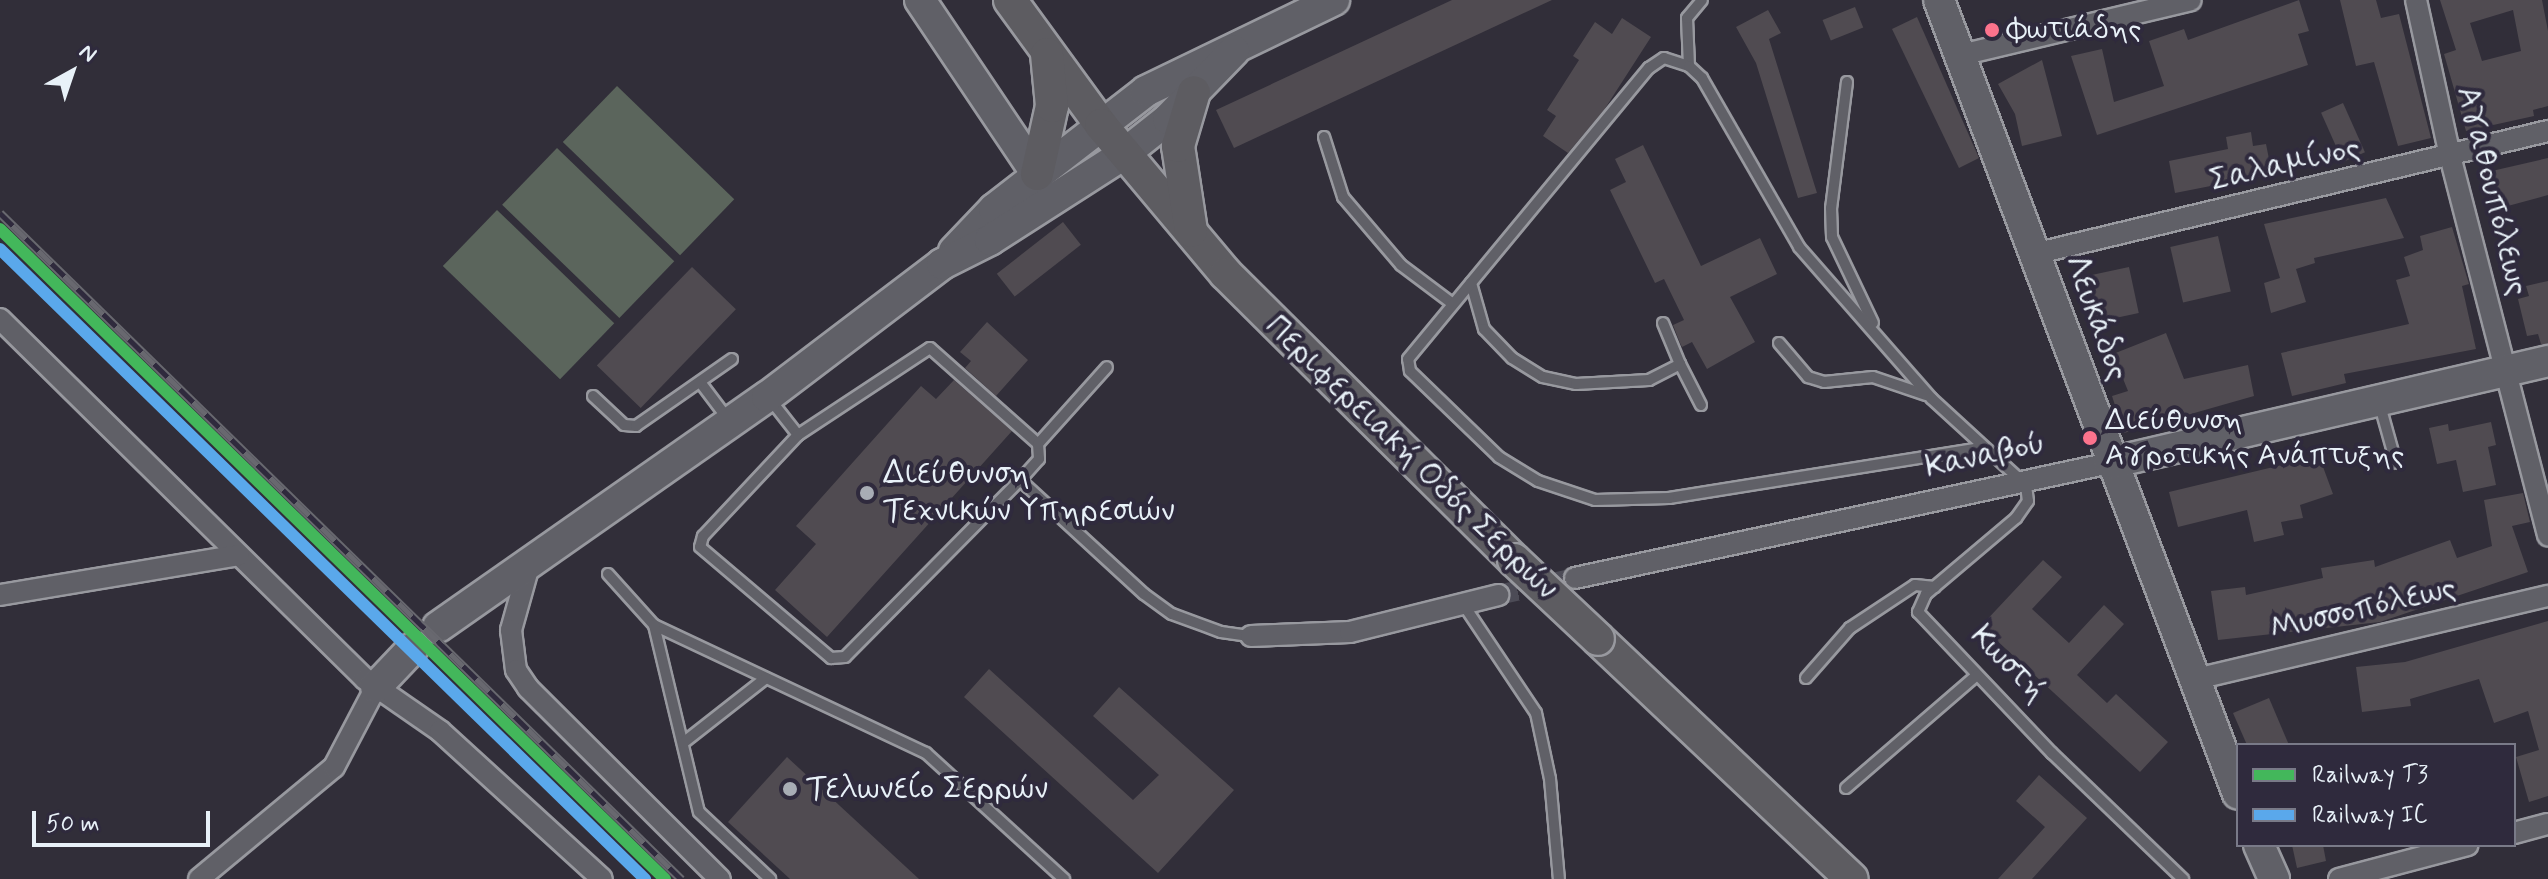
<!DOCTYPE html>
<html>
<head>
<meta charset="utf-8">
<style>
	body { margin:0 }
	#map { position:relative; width:2548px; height:879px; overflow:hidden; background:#312e39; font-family:Mynerve,sans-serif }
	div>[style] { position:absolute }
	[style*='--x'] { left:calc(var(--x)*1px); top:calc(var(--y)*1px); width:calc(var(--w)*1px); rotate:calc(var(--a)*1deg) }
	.green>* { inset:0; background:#5b655c; transform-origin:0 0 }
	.building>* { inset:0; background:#504b51; transform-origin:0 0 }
	.street-tunnel>* { height:20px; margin-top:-10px; transform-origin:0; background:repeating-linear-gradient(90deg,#4c4b56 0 20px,transparent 0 30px) }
	.roads { filter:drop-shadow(2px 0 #98999f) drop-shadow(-2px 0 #98999f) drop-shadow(0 2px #98999f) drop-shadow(0 -2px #98999f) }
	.lane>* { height:10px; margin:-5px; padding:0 5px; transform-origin:5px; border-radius:5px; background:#606067 }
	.street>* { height:20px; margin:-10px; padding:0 10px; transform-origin:10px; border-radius:10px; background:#606067 }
	.secondary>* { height:30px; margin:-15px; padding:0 15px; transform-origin:15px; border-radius:15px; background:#606067 }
	.primary>* { height:32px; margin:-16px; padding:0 16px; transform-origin:16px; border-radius:16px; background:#5d5c61 }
	.rail>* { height:9px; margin-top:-4.5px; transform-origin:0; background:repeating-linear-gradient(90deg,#2f2a3d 0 18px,#68686f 0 36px); box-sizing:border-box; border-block:2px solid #68686f }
	.bridges { filter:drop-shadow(2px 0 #98999f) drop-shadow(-2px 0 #98999f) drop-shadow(0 2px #98999f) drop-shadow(0 -2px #98999f) }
	.primary-bridge>* { height:32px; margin:-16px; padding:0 16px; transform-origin:16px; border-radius:16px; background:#5d5c61 }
	.rail-1>* { height:12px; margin:-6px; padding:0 6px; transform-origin:6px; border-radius:6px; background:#43b75b }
	.rail-2>* { height:12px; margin:-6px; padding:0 6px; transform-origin:6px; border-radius:6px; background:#5aa8eb }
	.dots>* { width:22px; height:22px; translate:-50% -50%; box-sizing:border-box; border:4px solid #2f2a3d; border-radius:50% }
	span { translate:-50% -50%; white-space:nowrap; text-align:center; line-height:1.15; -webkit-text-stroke:8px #2f2a3d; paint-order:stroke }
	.bus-label { font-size:30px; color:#e8f1f8 }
	.left { translate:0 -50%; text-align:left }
	.street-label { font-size:32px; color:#e8f1f8 }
	.poi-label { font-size:32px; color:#e8f1f8 }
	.legend { position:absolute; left:2236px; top:743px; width:280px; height:104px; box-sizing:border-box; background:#2f2a3d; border:2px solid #797a88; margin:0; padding:10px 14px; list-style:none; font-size:24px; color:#e8f1f8 }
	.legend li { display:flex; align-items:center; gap:16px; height:40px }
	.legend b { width:40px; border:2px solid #797a88 }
	.north { position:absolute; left:32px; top:32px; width:80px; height:80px; -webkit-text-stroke:6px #2f2a3d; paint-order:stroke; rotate:40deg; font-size:22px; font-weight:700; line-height:32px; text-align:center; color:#e8f1f8 }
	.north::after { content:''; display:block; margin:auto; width:28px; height:36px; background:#e8f1f8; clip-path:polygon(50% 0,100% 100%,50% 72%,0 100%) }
	.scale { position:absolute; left:32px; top:811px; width:178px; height:36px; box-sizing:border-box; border:4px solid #e8f1f8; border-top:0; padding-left:10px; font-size:24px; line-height:28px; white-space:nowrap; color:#e8f1f8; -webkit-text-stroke:6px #2f2a3d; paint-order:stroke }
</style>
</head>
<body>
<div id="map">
	<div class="green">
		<div style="left:617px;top:86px;width:163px;height:78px;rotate:44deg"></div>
		<div style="left:557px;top:148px;width:163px;height:79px;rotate:44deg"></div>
		<div style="left:497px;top:210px;width:163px;height:78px;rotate:44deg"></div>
	</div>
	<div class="building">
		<div style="clip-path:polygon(1452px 0,1552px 0,1234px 148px,1216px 110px)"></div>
		<div style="clip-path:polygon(2299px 0,2309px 31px,2298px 34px,2308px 65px,2097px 135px,2071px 56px,2102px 49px,2114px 102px,2164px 86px,2149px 41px,2184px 29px,2188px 40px)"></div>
		<div style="clip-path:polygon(2340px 0,2376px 0,2381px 18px,2399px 14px,2431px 138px,2398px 146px,2374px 62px,2356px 66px)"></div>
		<div style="clip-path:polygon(evenodd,2440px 0,2542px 0,2548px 31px,2548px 106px,2533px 110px,2534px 116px,2466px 131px,2444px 54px,2456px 50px,2440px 0,2513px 10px,2521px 51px,2482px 61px,2470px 23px,2513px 10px)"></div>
		<div style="left:1855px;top:7px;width:22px;height:35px;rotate:68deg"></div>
		<div style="clip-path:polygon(1768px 10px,1781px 33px,1769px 39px,1817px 193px,1798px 198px,1756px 63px,1736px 27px)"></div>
		<div style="clip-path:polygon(1917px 17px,1979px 158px,1959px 168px,1892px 29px)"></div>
		<div style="clip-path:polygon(1622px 18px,1651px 37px,1604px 110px,1568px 153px,1543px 136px,1556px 116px,1547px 110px,1579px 60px,1573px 56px,1595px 22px,1612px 34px)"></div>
		<div style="clip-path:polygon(2042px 60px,2062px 136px,2022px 146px,2015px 114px,1998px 84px)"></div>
		<div style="left:2343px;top:103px;width:54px;height:24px;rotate:66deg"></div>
		<div style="clip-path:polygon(2251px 132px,2253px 146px,2266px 144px,2272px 174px,2175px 193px,2169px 161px,2228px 149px,2226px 137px)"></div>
		<div style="clip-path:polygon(1643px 145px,1701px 266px,1760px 238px,1777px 274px,1730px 297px,1755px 342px,1707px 369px,1692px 342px,1682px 347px,1680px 343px,1673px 325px,1684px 320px,1664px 279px,1655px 283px,1610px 190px,1626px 182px,1615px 159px)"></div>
		<div style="clip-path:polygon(2548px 158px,2548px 195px,2493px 210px,2483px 173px)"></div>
		<div style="clip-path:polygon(2386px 198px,2404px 238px,2314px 258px,2315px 263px,2296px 269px,2306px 302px,2271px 313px,2264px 283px,2280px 278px,2264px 224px)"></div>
		<div style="left:1063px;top:222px;width:29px;height:84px;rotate:52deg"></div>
		<div style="clip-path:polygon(2452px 227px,2469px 284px,2462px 286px,2476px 349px,2344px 374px,2346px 383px,2292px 396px,2281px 353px,2409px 324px,2396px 280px,2410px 276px,2404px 257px,2423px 250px,2420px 236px)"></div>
		<div style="left:2218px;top:236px;width:57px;height:49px;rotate:77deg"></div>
		<div style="left:692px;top:267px;width:61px;height:137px;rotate:44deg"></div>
		<div style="left:2129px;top:267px;width:47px;height:49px;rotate:78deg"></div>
		<div style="clip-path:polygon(2548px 281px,2548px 344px,2541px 344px,2538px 334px,2527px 336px,2518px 299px,2529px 296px,2526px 286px)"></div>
		<div style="clip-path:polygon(987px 322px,1028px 360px,996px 396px,965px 368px,971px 361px,960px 352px)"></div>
		<div style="clip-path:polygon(2166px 333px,2184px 379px,2248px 365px,2254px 396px,2124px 433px,2112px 396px,2128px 391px,2113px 354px)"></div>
		<div style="clip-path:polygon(954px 380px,1012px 431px,827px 637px,775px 590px,816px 544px,796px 526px,921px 386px,936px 399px)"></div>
		<div style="clip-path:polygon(2491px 422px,2496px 445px,2488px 447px,2496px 485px,2463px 492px,2456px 460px,2437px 464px,2429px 428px,2448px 424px,2449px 431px)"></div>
		<div style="clip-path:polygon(2319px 456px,2333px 494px,2300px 505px,2303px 518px,2281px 522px,2284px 535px,2254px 542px,2247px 510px,2178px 527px,2169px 492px)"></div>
		<div style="clip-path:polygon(2523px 493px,2530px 522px,2512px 526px,2528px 572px,2380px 622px,2218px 640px,2211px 591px,2245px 587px,2246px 595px,2323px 578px,2321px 568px,2374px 560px,2375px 567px,2450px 540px,2457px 558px,2492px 546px,2484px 500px)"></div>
		<div style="clip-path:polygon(2043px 560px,2062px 577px,2032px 609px,2069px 643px,2104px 605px,2124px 624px,2077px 675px,2107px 703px,2116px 694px,2168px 742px,2140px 772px,1981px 626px)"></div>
		<div style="clip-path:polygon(2548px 621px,2548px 796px,2529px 802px,2516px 757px,2539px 750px,2528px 711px,2494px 723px,2479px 679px,2410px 699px,2411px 706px,2362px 712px,2356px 667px,2405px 662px)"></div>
		<div style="clip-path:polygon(989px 669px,1133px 800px,1159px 775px,1093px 716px,1119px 687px,1234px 790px,1158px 873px,964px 697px)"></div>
		<div style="clip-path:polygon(2269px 698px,2289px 745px,2247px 745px,2233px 713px)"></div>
		<div style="clip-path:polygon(787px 757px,919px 879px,790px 879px,728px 822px)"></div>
		<div style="clip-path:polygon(2039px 775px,2087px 818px,2032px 879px,1998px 879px,2045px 827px,2016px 801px)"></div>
		<div style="clip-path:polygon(2292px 845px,2323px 845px,2326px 861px,2297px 868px)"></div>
	</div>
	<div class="street-tunnel">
		<div style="--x:1498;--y:595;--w:79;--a:-12.4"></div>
	</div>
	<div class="roads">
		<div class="lane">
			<div style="--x:1689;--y:66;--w:48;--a:-92.4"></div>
			<div style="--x:1687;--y:18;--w:23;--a:-50"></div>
			<div style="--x:1847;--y:82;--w:127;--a:97.2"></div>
			<div style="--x:1831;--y:208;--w:29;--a:88"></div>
			<div style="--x:1832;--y:237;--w:95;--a:64.5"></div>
			<div style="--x:1324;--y:137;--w:63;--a:72.4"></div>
			<div style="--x:1343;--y:197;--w:89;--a:49.5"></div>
			<div style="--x:1401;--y:265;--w:65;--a:36.9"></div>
			<div style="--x:1471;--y:283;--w:48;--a:74.2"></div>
			<div style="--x:1484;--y:329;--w:40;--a:46"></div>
			<div style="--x:1512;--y:358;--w:36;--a:32"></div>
			<div style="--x:1543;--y:377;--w:34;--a:12"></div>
			<div style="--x:1576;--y:384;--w:73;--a:-3.1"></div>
			<div style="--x:1649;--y:380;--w:35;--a:-27"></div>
			<div style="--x:1680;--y:364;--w:46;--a:62.9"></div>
			<div style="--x:1663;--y:323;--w:44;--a:67.5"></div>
			<div style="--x:1779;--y:343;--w:45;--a:49.5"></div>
			<div style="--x:1808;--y:377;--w:17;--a:17"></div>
			<div style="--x:1824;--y:382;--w:49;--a:-5.8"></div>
			<div style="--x:1873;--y:377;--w:56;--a:18.8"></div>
			<div style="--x:700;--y:382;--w:46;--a:52.9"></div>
			<div style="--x:593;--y:396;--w:42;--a:43.1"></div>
			<div style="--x:624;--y:425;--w:12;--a:5"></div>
			<div style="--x:636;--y:426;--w:117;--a:-34.9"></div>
			<div style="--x:769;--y:398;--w:47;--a:51.9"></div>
			<div style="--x:798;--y:435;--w:139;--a:133.2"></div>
			<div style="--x:703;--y:536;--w:11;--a:105"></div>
			<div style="--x:700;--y:547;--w:172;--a:40.3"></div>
			<div style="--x:831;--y:658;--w:14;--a:-4"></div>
			<div style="--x:845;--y:657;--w:249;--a:-45.3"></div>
			<div style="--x:1020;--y:480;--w:168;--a:42.6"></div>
			<div style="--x:1144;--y:594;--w:34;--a:36"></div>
			<div style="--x:1172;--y:614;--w:52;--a:20.2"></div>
			<div style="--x:1221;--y:632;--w:30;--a:8"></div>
			<div style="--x:2379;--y:402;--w:63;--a:74.4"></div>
			<div style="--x:798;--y:435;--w:158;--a:-33.4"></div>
			<div style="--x:930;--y:348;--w:144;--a:41.6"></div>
			<div style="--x:1038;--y:444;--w:15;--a:86"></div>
			<div style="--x:1039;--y:459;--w:28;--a:132"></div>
			<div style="--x:1038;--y:444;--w:103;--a:-48.1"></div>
			<div style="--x:1981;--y:448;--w:316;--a:170.9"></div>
			<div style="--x:1669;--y:498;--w:74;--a:178.5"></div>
			<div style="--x:1595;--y:500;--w:60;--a:-161.6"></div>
			<div style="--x:1538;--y:481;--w:46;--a:-148.4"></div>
			<div style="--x:1499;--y:457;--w:124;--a:-136"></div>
			<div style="--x:1410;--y:371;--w:12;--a:-99"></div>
			<div style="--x:1408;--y:359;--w:378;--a:-50.4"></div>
			<div style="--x:1649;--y:68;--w:18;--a:-34"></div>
			<div style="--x:1664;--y:58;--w:26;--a:18"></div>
			<div style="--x:1689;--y:66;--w:18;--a:43"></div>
			<div style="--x:1702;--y:78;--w:195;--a:60.1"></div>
			<div style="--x:1799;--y:247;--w:201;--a:48.8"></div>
			<div style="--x:1931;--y:398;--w:129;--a:42.5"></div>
			<div style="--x:2026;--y:485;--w:16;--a:83"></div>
			<div style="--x:2028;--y:501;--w:21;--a:125"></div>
			<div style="--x:2016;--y:518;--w:118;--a:139.8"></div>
			<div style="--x:1926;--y:594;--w:20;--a:114"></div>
			<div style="--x:1918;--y:612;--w:195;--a:46.5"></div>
			<div style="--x:2052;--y:753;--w:182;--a:43.9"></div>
			<div style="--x:608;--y:574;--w:69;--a:48"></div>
			<div style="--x:654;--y:625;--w:301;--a:25.2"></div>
			<div style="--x:926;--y:753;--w:187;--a:42.4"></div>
			<div style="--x:1463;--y:604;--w:131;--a:56.2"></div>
			<div style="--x:1536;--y:713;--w:67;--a:78"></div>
			<div style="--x:1550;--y:779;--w:100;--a:84.9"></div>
			<div style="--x:654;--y:625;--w:192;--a:76.5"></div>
			<div style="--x:699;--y:812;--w:98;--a:43.3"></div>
			<div style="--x:1806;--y:678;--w:67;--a:-48.7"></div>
			<div style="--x:1850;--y:628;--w:78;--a:-33.5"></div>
			<div style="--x:1915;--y:585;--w:20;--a:6"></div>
			<div style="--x:683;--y:743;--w:105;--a:-38.1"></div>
			<div style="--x:1846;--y:788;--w:173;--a:-40.8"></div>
		</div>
		<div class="street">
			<div style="--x:2416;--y:0;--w:160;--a:77.7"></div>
			<div style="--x:2450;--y:156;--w:392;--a:75.5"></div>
			<div style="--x:1961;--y:55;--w:236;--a:-13.4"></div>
			<div style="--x:2034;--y:254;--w:529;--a:-13.46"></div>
			<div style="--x:0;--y:319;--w:513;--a:44.6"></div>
			<div style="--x:365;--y:679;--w:91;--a:34.7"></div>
			<div style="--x:440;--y:731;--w:219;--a:42.4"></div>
			<div style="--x:530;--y:562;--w:71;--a:105.6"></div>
			<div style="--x:511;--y:630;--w:40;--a:82.9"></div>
			<div style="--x:516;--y:670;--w:22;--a:56"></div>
			<div style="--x:528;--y:688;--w:271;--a:44.9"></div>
			<div style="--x:1575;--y:578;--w:547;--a:-12.13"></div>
			<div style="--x:0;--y:595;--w:242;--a:-9.5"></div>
			<div style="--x:1251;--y:636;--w:99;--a:-2.3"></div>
			<div style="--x:1350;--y:632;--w:153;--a:-14"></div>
			<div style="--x:2192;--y:680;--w:366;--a:-13.3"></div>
			<div style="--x:2514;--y:833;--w:35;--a:-15"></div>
			<div style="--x:199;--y:879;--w:175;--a:-39.7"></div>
			<div style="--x:334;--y:767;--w:90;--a:-62.3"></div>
			<div style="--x:2339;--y:879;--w:133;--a:-14.8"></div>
		</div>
		<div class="secondary">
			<div style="--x:920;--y:0;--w:210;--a:56.1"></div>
			<div style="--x:1939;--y:0;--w:848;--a:69.36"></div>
			<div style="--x:954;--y:251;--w:58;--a:-46.4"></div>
			<div style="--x:994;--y:209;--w:192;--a:-37.8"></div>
			<div style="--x:1146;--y:91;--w:209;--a:-25.8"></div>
			<div style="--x:2110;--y:463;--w:450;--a:-13.1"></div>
			<div style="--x:438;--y:627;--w:401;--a:-35"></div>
			<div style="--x:767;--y:397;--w:220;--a:-37.2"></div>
			<div style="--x:942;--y:264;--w:54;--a:-26.6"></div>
			<div style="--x:990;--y:240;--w:159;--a:-32.7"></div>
			<div style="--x:1124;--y:154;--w:56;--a:-38.5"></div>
			<div style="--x:1168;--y:119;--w:95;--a:-45.9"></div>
			<div style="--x:376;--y:687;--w:54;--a:-46.5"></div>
			<div style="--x:2259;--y:845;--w:37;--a:66"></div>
		</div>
		<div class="primary">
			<div style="--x:1010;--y:0;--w:155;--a:53.9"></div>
			<div style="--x:1101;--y:125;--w:194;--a:50"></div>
			<div style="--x:1226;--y:274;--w:406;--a:44.8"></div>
			<div style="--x:1037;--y:174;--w:70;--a:-77.6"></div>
			<div style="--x:1052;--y:106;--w:52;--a:-95.5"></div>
			<div style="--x:1191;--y:231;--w:86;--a:-98.7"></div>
			<div style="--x:1178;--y:146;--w:56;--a:-73.5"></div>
			<div style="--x:1598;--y:639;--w:349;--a:43.4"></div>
		</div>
	</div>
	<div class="rail">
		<div style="--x:0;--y:213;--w:953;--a:44.36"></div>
	</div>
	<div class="bridges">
		<div class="primary-bridge">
			<div style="--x:1514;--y:560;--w:115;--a:43.2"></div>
		</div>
	</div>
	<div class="rail-1">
		<div style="--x:0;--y:229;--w:930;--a:44.35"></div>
	</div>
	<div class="rail-2">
		<div style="--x:0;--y:249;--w:902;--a:44.33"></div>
	</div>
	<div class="dots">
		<div style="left:1992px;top:30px;background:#fc738d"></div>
		<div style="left:2090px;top:438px;background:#fc738d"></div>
		<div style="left:867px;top:493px;background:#a8adb5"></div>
		<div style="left:790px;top:789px;background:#a8adb5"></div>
	</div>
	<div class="bus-label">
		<span class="left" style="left:2007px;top:30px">Φωτιάδης</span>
		<span class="left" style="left:2105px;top:438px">Διεύθυνση<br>Αγροτικής Ανάπτυξης</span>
	</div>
	<div class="street-label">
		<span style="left:2285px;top:165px;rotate:-13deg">Σαλαμίνος</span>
		<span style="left:2492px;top:191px;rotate:76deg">Αγαθουπόλεως</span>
		<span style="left:2096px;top:318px;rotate:70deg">Λευκάδος</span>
		<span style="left:1985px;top:456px;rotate:-12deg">Καναβού</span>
		<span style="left:1411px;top:458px;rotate:44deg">Περιφερειακή Οδός Σερρών</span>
		<span style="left:2363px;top:609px;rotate:-13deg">Μυσσοπόλεως</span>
		<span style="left:2008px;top:664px;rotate:46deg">Κωστή</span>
	</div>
	<div class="poi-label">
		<span class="left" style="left:883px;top:493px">Διεύθυνση<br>Τεχνικών Υπηρεσιών</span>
		<span class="left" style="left:806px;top:789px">Τελωνείο Σερρών</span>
	</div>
	<ul class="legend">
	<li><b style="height:10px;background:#43b75b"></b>Railway T3</li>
	<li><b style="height:10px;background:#5aa8eb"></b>Railway IC</li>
	</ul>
	<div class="north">N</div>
	<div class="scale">50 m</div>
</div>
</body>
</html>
